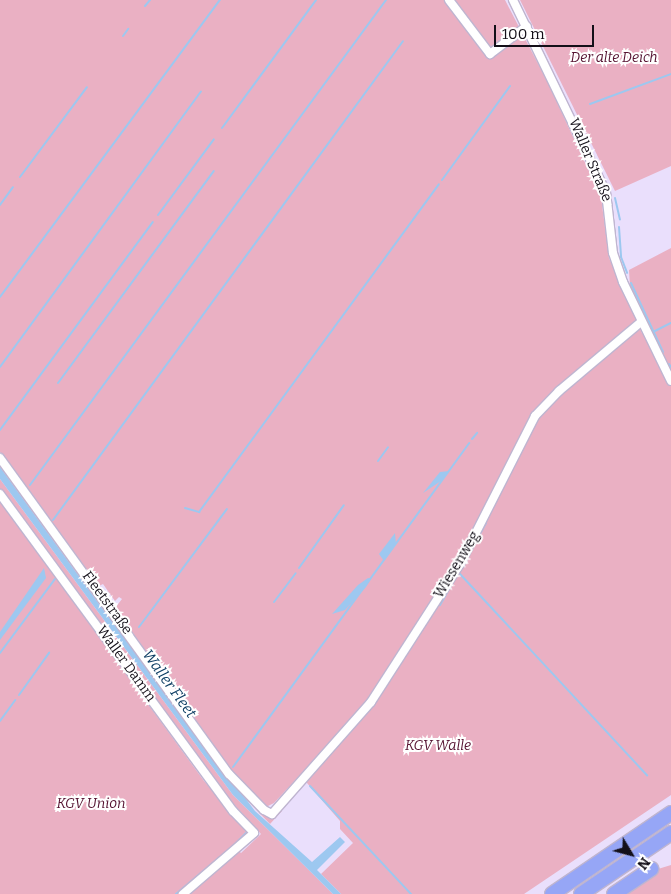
<!DOCTYPE html>
<html>
<head>
<meta charset="utf-8">
<style>
	body { margin:0 }
	#map { position:relative; width:671px; height:894px; overflow:hidden; background:#eadffc; font-family:Bitter,serif }
	div>[style] { position:absolute }
	[style*='--x'] { left:calc(var(--x)*1px); top:calc(var(--y)*1px); width:calc(var(--w)*1px); rotate:calc(var(--a)*1deg) }
	.green>* { inset:0; background:#eab0c3 }
	.water>* { inset:0; background:#9dc8f0 }
	.stream>* { height:2px; margin:-1px; padding:0 1px; transform-origin:1px; border-radius:1px; background:#9dc8f0 }
	.roads { filter:drop-shadow(1px 0 #bfb5d0) drop-shadow(-1px 0 #bfb5d0) drop-shadow(0 1px #bfb5d0) drop-shadow(0 -1px #bfb5d0) }
	.street>* { height:8px; margin:-4px; padding:0 4px; transform-origin:4px; border-radius:4px; background:#fff }
	.highway>* { height:14px; margin:-7px; padding:0 7px; transform-origin:7px; border-radius:7px; background:#96a6f6 }
	span { translate:-50% -50%; white-space:nowrap; text-align:center; line-height:1.15; -webkit-text-stroke:4px #fff; paint-order:stroke }
	.park-label { font-size:14px; color:#551231; font-style:italic }
	.street-label { font-size:14px; color:#130f18 }
	.water-label { font-size:15px; color:#0d3d63; font-style:italic }
	.north { position:absolute; left:606px; top:829px; width:50px; height:50px; -webkit-text-stroke:4px #fff; paint-order:stroke; rotate:127deg; font-size:14px; font-weight:700; line-height:20px; text-align:center; color:#130f18 }
	.north::after { content:''; display:block; margin:auto; width:18px; height:22px; background:#130f18; clip-path:polygon(50% 0,100% 100%,50% 72%,0 100%) }
	.scale { position:absolute; left:494px; top:25px; width:100px; height:22px; box-sizing:border-box; border:2px solid #130f18; border-top:0; padding-left:6px; font-size:15px; line-height:18px; white-space:nowrap; color:#130f18; -webkit-text-stroke:4px #fff; paint-order:stroke }
</style>
</head>
<body>
<div id="map">
	<div class="green">
		<div style="clip-path:polygon(0 0,505px 0,548px 83px,601px 197px,609px 258px,642px 333px,650px 331px,630px 287px,629px 270px,671px 248px,671px 795px,524px 894px,341px 894px,321px 874px,353px 843px,340px 829px,340px 821px,307px 783px,300px 775px,274px 803px,266px 807px,232px 772px,115px 608px,122px 599px,119px 597px,115px 601px,103px 584px,99px 586px,0 452px)"></div>
		<div style="clip-path:polygon(520px 0,671px 0,671px 166px,615px 191px)"></div>
		<div style="clip-path:polygon(0 463px,261px 811px,280px 809px,282px 811px,270px 824px,237px 790px,107px 615px,0 467px)"></div>
		<div style="clip-path:polygon(0 479px,233px 795px,333px 894px,0 894px,0 501px,204px 781px,248px 832px,234px 846px,241px 853px,261px 834px,229px 799px,0 489px)"></div>
		<div style="clip-path:polygon(671px 865px,671px 894px,622px 894px,658px 869px)"></div>
	</div>
	<div class="water">
		<div style="clip-path:polygon(0 467px,107px 615px,255px 811px,312px 862px,340px 837px,345px 842px,317px 870px,341px 894px,333px 894px,233px 795px,0 479px)"></div>
		<div style="clip-path:polygon(449px 471px,441px 481px,423px 493px,440px 472px)"></div>
		<div style="clip-path:polygon(395px 533px,396px 544px,384px 561px,379px 554px)"></div>
		<div style="clip-path:polygon(44px 568px,46px 578px,0 640px,0 632px)"></div>
		<div style="clip-path:polygon(368px 578px,371px 579px,366px 587px,345px 610px,332px 614px,358px 585px)"></div>
	</div>
	<div class="stream">
		<div style="--x:145;--y:6;--w:8;--a:-50"></div>
		<div style="--x:123;--y:36;--w:9;--a:-54"></div>
		<div style="--x:590;--y:104;--w:86;--a:-20.3"></div>
		<div style="--x:222;--y:128;--w:159;--a:-53.7"></div>
		<div style="--x:20;--y:177;--w:112;--a:-53.3"></div>
		<div style="--x:442;--y:180;--w:116;--a:-54.1"></div>
		<div style="--x:615;--y:198;--w:22;--a:77"></div>
		<div style="--x:0;--y:205;--w:22;--a:-54"></div>
		<div style="--x:158;--y:215;--w:94;--a:-53.6"></div>
		<div style="--x:619;--y:227;--w:30;--a:86"></div>
		<div style="--x:621;--y:257;--w:17;--a:69"></div>
		<div style="--x:631;--y:283;--w:76;--a:65.1"></div>
		<div style="--x:0;--y:297;--w:370;--a:-53.5"></div>
		<div style="--x:653;--y:332;--w:20;--a:-27"></div>
		<div style="--x:669;--y:364;--w:4;--a:56"></div>
		<div style="--x:0;--y:367;--w:341;--a:-53.9"></div>
		<div style="--x:58;--y:383;--w:263;--a:-53.7"></div>
		<div style="--x:0;--y:430;--w:258;--a:-53.7"></div>
		<div style="--x:472;--y:439;--w:8;--a:-50"></div>
		<div style="--x:378;--y:461;--w:17;--a:-54"></div>
		<div style="--x:30;--y:485;--w:602;--a:-53.72"></div>
		<div style="--x:185;--y:508;--w:15;--a:16"></div>
		<div style="--x:199;--y:512;--w:406;--a:-53.8"></div>
		<div style="--x:53;--y:520;--w:593;--a:-53.84"></div>
		<div style="--x:299;--y:568;--w:77;--a:-54.5"></div>
		<div style="--x:460;--y:574;--w:275;--a:47.1"></div>
		<div style="--x:274;--y:602;--w:36;--a:-53"></div>
		<div style="--x:440;--y:605;--w:94;--a:-60.7"></div>
		<div style="--x:139;--y:627;--w:147;--a:-53.3"></div>
		<div style="--x:0;--y:653;--w:92;--a:-53.4"></div>
		<div style="--x:19;--y:695;--w:52;--a:-54.5"></div>
		<div style="--x:0;--y:721;--w:26;--a:-54"></div>
		<div style="--x:233;--y:767;--w:401;--a:-53.9"></div>
		<div style="--x:310;--y:786;--w:148;--a:46.9"></div>
		<div style="--x:231;--y:848;--w:21;--a:-45"></div>
		<div style="--x:176;--y:894;--w:57;--a:-40.1"></div>
	</div>
	<div class="roads">
		<div class="street">
			<div style="--x:449;--y:0;--w:68;--a:52.8"></div>
			<div style="--x:490;--y:54;--w:46;--a:-37.1"></div>
			<div style="--x:513;--y:0;--w:213;--a:64.2"></div>
			<div style="--x:606;--y:192;--w:61;--a:83.5"></div>
			<div style="--x:613;--y:253;--w:31;--a:71"></div>
			<div style="--x:623;--y:282;--w:110;--a:64.1"></div>
			<div style="--x:0;--y:458;--w:390;--a:54.1"></div>
			<div style="--x:229;--y:774;--w:50;--a:45.8"></div>
			<div style="--x:264;--y:810;--w:9;--a:27"></div>
			<div style="--x:272;--y:814;--w:149;--a:-48.5"></div>
			<div style="--x:371;--y:702;--w:164;--a:-57.2"></div>
			<div style="--x:460;--y:564;--w:166;--a:-63.1"></div>
			<div style="--x:535;--y:416;--w:35;--a:-46"></div>
			<div style="--x:559;--y:391;--w:107;--a:-40.1"></div>
			<div style="--x:0;--y:494;--w:393;--a:53.7"></div>
			<div style="--x:233;--y:811;--w:30;--a:46"></div>
			<div style="--x:254;--y:833;--w:94;--a:139.3"></div>
		</div>
		<div class="highway">
			<div style="--x:552;--y:894;--w:144;--a:-34.2"></div>
			<div style="--x:581;--y:894;--w:109;--a:-34.1"></div>
			<div style="--x:614;--y:894;--w:45;--a:-34"></div>
		</div>
	</div>
	<div class="park-label">
		<span style="left:614px;top:58px">Der alte Deich</span>
		<span style="left:438px;top:746px">KGV Walle</span>
		<span style="left:91px;top:804px">KGV Union</span>
	</div>
	<div class="street-label">
		<span style="left:590px;top:160px;rotate:67deg">Waller Straße</span>
		<span style="left:457px;top:565px;rotate:-59deg">Wiesenweg</span>
		<span style="left:107px;top:603px;rotate:54deg">Fleetstraße</span>
		<span style="left:126px;top:664px;rotate:54deg">Waller Damm</span>
	</div>
	<div class="water-label">
		<span style="left:169px;top:684px;rotate:54deg">Waller Fleet</span>
	</div>
	<div class="north">N</div>
	<div class="scale">100 m</div>
</div>
</body>
</html>
